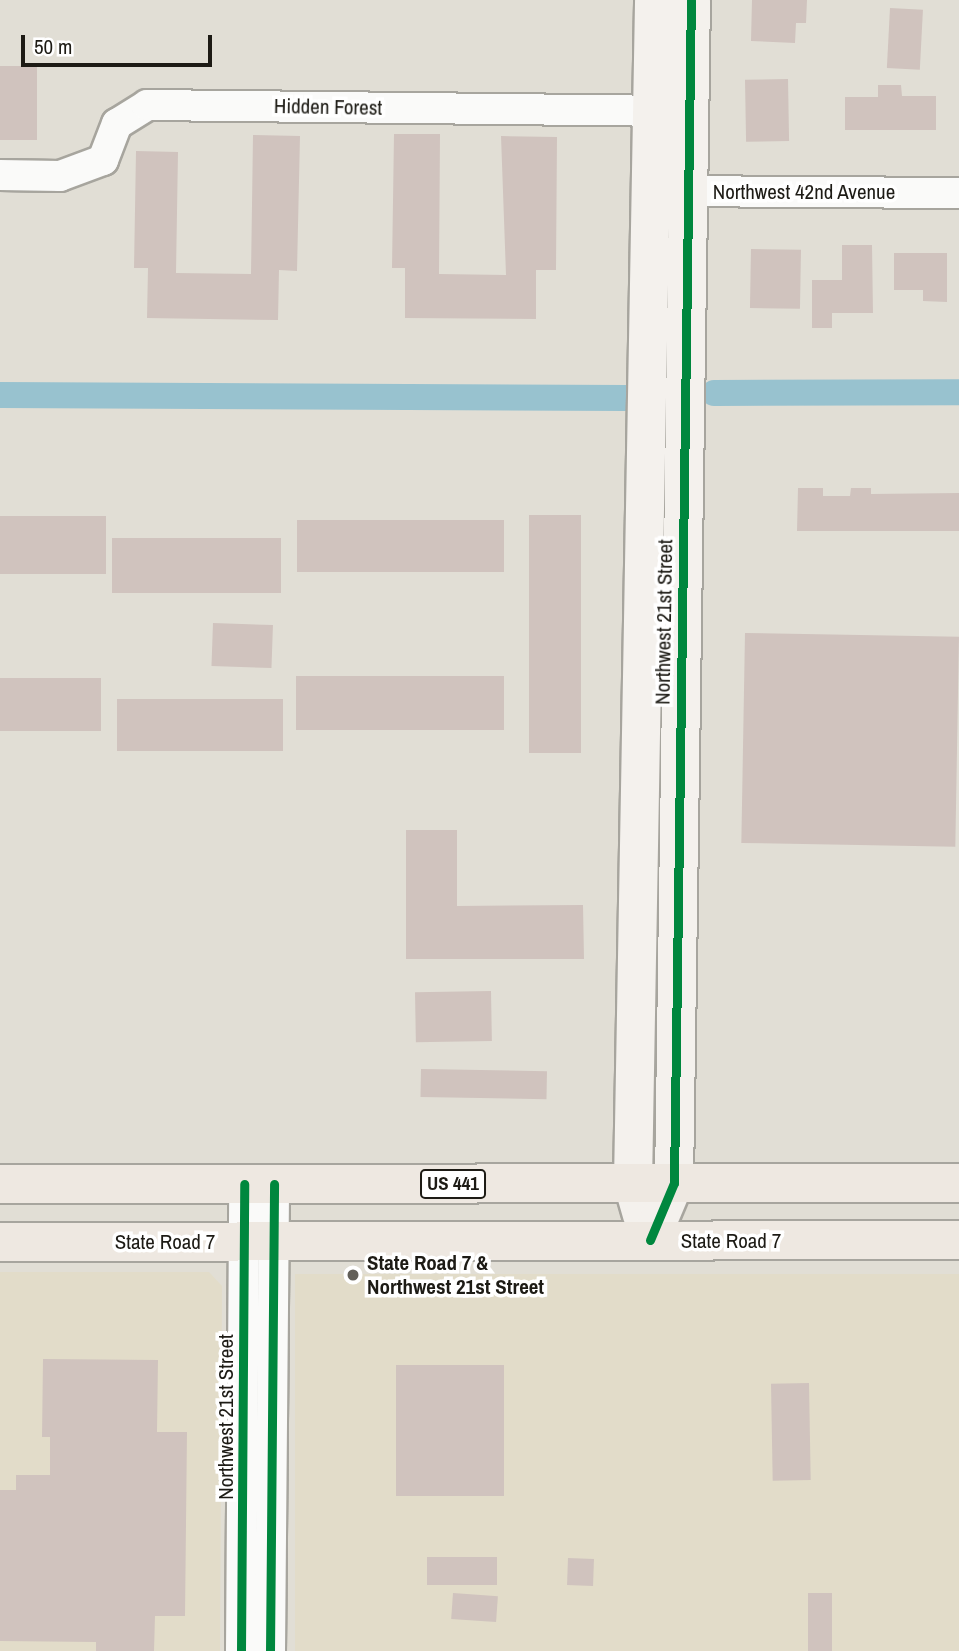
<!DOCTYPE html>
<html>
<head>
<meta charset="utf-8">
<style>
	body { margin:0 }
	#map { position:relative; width:959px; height:1651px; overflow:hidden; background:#e1ded5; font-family:"Archivo Narrow",sans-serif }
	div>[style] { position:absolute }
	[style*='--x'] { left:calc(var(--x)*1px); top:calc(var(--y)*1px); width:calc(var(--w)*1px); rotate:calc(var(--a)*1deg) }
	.built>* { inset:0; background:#e2dcc9; transform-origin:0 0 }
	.canal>* { height:26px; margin:-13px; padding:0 13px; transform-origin:13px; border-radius:13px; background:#98c2cf }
	.building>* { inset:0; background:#d0c3be; transform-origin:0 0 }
	.roads { filter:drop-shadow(2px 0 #a7a59e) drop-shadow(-2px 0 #a7a59e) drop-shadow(0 2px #a7a59e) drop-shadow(0 -2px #a7a59e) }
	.street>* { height:30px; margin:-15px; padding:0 15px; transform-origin:15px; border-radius:15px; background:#fafaf9 }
	.secondary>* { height:38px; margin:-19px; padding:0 19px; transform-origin:19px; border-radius:19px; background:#f4f1ed }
	.primary>* { height:38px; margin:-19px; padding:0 19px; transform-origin:19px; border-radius:19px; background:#eee8e1 }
	.cycleway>* { height:9px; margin:-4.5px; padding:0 4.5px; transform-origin:4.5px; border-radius:4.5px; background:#00873e }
	.dots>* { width:19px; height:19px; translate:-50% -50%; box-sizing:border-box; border:4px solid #fff; border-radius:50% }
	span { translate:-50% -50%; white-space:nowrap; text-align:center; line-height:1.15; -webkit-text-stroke:7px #fff; paint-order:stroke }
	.shield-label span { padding:2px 5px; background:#fff; border:2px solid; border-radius:5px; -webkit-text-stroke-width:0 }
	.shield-label { font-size:19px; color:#1d1b15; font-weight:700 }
	.street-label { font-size:21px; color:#1d1b15 }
	.poi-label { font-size:21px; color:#1d1b15; font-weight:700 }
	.left { translate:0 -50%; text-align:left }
	.scale { position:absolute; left:21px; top:35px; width:191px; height:32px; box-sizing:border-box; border:4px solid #1d1b15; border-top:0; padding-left:9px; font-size:21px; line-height:24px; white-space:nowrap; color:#1d1b15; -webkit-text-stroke:5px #fff; paint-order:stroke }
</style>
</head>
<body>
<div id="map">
	<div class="built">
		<div style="clip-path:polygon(0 1272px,209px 1272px,222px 1286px,220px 1651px,0 1651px)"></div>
		<div style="left:295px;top:1274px;width:664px;height:377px"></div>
	</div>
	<div class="canal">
		<div style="--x:714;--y:393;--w:245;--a:-0.2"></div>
		<div style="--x:0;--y:395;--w:626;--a:0.27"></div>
	</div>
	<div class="building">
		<div style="clip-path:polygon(752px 0,807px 0,806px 23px,796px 23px,795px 43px,751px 41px)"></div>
		<div style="left:890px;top:8px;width:33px;height:60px;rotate:3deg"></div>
		<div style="left:0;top:66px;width:37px;height:74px"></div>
		<div style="left:788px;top:79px;width:62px;height:43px;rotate:89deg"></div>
		<div style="clip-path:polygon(878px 85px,901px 85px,902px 96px,936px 96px,936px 130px,845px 130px,845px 97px,878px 97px)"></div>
		<div style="clip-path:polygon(394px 134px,440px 134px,439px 274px,506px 275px,501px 136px,557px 137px,556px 270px,536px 270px,536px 319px,405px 318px,405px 268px,392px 268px)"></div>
		<div style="clip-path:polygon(253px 135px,300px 136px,297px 271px,279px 270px,278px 320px,147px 318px,148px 268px,134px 268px,136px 151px,178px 152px,176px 273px,251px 274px)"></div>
		<div style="clip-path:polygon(842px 245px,872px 245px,873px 313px,832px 313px,832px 328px,812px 328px,812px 280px,842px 280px)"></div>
		<div style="left:751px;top:249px;width:50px;height:59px;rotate:1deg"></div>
		<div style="clip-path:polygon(894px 253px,947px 253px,947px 302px,923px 301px,923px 290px,894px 290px)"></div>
		<div style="clip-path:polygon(798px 488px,823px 488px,823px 496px,850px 496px,851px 488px,871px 488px,871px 494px,959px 493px,959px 531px,797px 531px)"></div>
		<div style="left:529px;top:515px;width:52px;height:238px"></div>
		<div style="left:106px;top:516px;width:58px;height:106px;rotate:90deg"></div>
		<div style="left:504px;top:520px;width:52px;height:207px;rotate:90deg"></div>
		<div style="left:281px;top:538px;width:55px;height:169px;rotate:90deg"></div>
		<div style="left:213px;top:623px;width:60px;height:43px;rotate:2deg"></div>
		<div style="left:745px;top:633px;width:214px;height:210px;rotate:1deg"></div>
		<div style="left:504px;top:676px;width:54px;height:208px;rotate:90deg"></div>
		<div style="left:0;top:678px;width:101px;height:53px"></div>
		<div style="left:283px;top:699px;width:52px;height:166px;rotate:90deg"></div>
		<div style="clip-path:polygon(406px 830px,457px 830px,457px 906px,583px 905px,584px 959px,406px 959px)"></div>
		<div style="left:491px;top:991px;width:50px;height:76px;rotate:89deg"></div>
		<div style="left:421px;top:1069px;width:126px;height:28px;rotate:1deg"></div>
		<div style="clip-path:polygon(43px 1359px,158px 1360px,157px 1432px,187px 1432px,185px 1616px,155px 1616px,154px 1651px,96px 1651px,96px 1642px,0 1641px,0 1490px,16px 1490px,16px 1475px,50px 1475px,50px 1437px,42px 1437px)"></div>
		<div style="left:396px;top:1365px;width:108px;height:131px"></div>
		<div style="left:809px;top:1383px;width:97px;height:38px;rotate:89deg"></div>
		<div style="left:427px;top:1557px;width:70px;height:28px"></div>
		<div style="left:568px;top:1558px;width:26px;height:27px;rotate:2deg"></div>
		<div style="left:453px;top:1593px;width:45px;height:26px;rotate:4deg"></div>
		<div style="left:808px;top:1593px;width:24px;height:58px"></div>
	</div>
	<div class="roads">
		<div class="street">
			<div style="--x:0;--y:175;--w:60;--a:1"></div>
			<div style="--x:60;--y:176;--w:46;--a:-20.4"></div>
			<div style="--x:103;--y:160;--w:39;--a:-69"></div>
			<div style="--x:117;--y:124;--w:36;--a:-32"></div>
			<div style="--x:147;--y:105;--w:527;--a:0.65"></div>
			<div style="--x:668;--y:191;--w:291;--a:0.4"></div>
			<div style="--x:241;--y:1651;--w:467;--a:-89.6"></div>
			<div style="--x:270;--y:1651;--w:467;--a:-89.5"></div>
		</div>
		<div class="secondary">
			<div style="--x:642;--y:1215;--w:33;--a:-106"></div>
			<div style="--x:633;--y:1183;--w:1183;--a:-88.98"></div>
			<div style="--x:650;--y:1240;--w:62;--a:-67.2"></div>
			<div style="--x:674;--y:1183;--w:1183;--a:-89.18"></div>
		</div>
		<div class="primary">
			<div style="--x:0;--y:1184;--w:959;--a:-0.06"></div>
			<div style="--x:0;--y:1242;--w:959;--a:-0.12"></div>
		</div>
	</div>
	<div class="cycleway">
		<div style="--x:650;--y:1240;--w:62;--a:-67.2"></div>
		<div style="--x:674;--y:1183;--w:1183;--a:-89.18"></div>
		<div style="--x:241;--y:1651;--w:467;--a:-89.6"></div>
		<div style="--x:270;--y:1651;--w:467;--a:-89.5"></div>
	</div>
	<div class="dots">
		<div style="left:353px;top:1275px;background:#625f58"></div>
	</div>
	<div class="shield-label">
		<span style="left:453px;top:1184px">US 441</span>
	</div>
	<div class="street-label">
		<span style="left:328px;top:107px;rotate:1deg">Hidden Forest</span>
		<span style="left:804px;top:192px">Northwest 42nd Avenue</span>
		<span style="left:664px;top:622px;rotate:-89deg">Northwest 21st Street</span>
		<span style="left:731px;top:1241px">State Road 7</span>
		<span style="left:165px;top:1242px">State Road 7</span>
		<span style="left:226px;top:1417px;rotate:-90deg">Northwest 21st Street</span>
	</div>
	<div class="poi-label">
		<span class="left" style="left:367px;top:1275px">State Road 7 &amp;<br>Northwest 21st Street</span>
	</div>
	<div class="scale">50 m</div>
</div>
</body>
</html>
